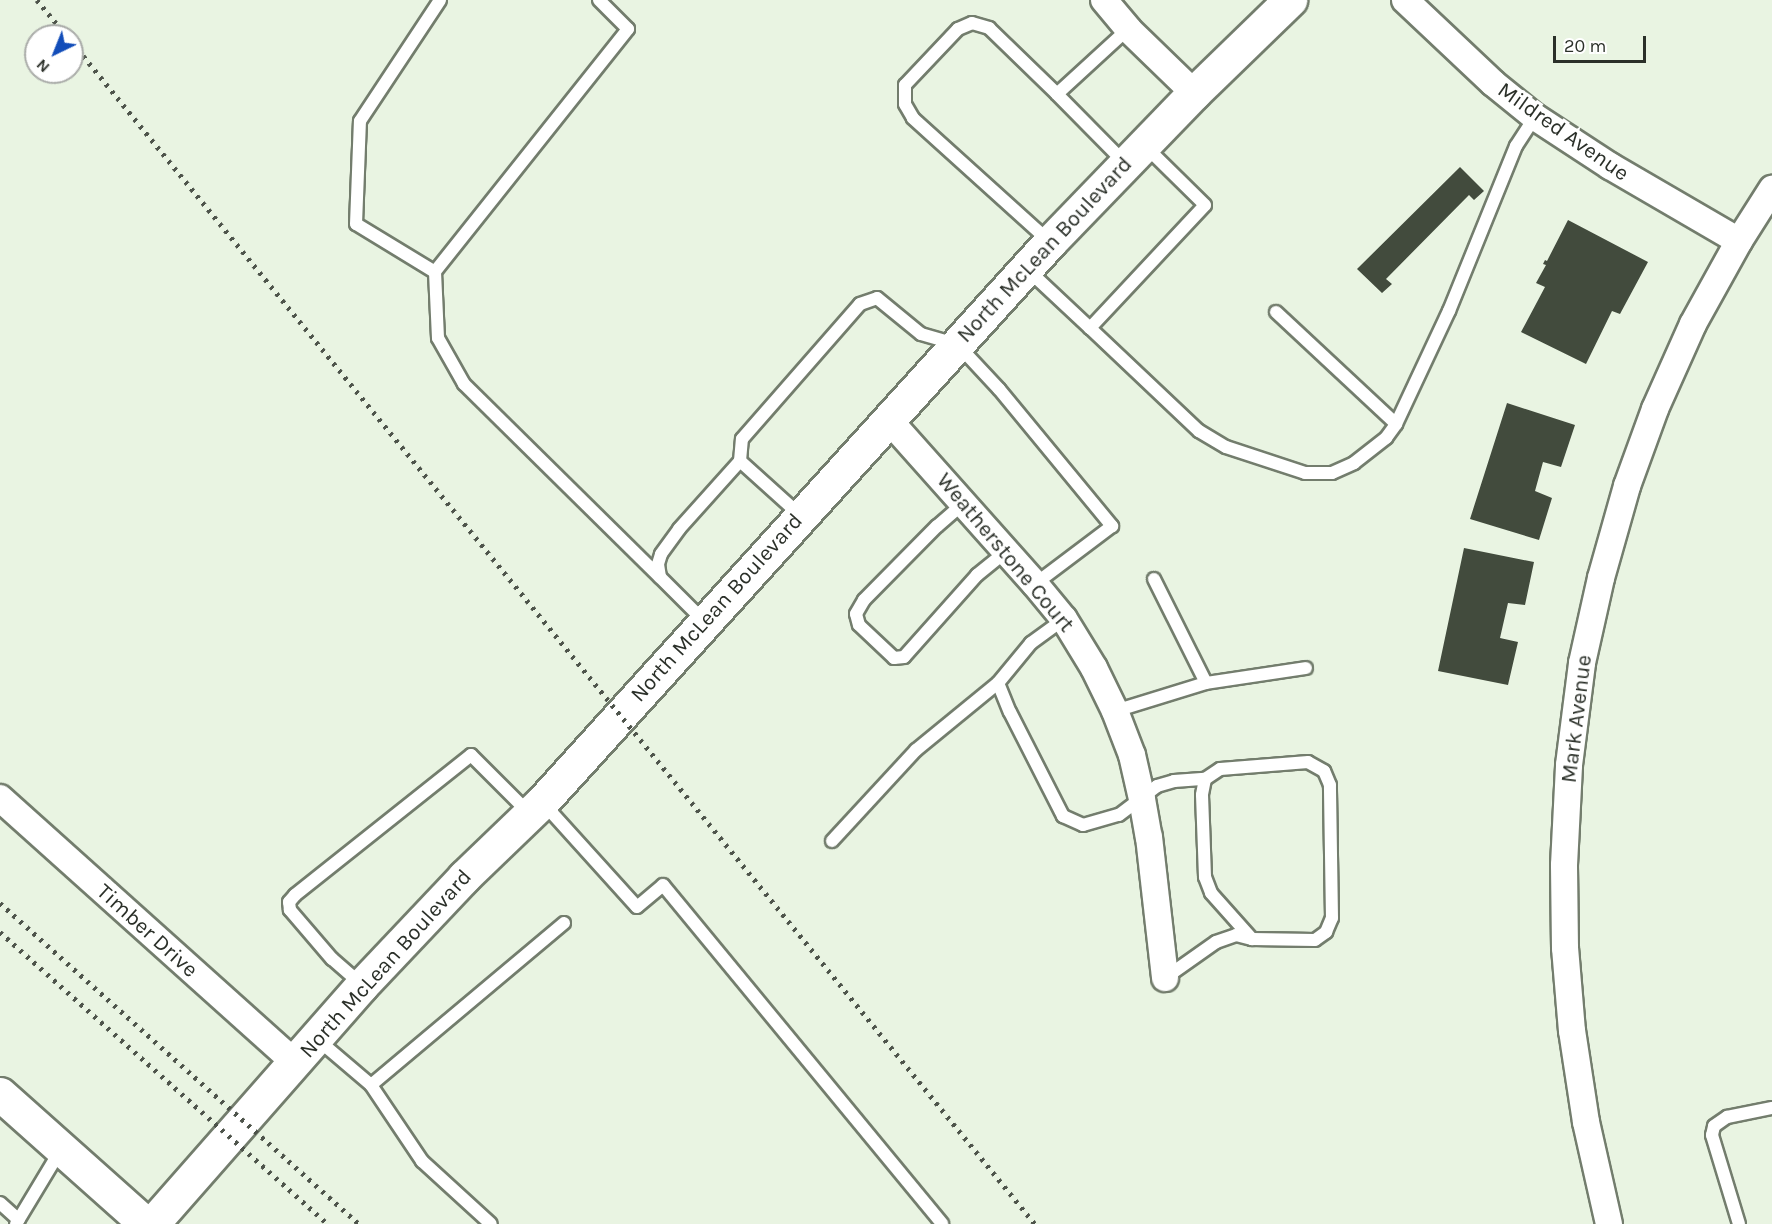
<!DOCTYPE html>
<html>
<head>
<meta charset="utf-8">
<style>
	body { margin:0 }
	#map { position:relative; width:1772px; height:1224px; overflow:hidden; background:#e9f4e2; font-family:Karla,sans-serif }
	div>[style] { position:absolute }
	[style*='--x'] { left:calc(var(--x)*1px); top:calc(var(--y)*1px); width:calc(var(--w)*1px); rotate:calc(var(--a)*1deg) }
	.building>* { inset:0; background:#424b3d }
	.roads { filter:drop-shadow(2px 0 #737d6d) drop-shadow(-2px 0 #737d6d) drop-shadow(0 2px #737d6d) drop-shadow(0 -2px #737d6d) }
	.lane>* { height:12px; margin:-6px; padding:0 6px; transform-origin:6px; border-radius:6px; background:#fff }
	.street>* { height:26px; margin:-13px; padding:0 13px; transform-origin:13px; border-radius:13px; background:#fff }
	.secondary>* { height:33px; margin:-16.5px; padding:0 16.5px; transform-origin:16.5px; border-radius:16.5px; background:#fff }
	.rail>* { height:4.5px; margin-top:-2.25px; transform-origin:0; background:repeating-linear-gradient(90deg,#4e544b 0 3px,transparent 0 9px) }
	span { translate:-50% -50%; white-space:nowrap; text-align:center; line-height:1.15; -webkit-text-stroke:6px #fff; paint-order:stroke }
	.street-label { font-size:22px; color:#2b3029 }
	.north { position:absolute; left:24px; top:24px; width:60px; height:60px; box-sizing:border-box; background:#fff; border:2px solid #aaaca9; border-radius:50%; rotate:223deg; font-size:16px; font-weight:700; line-height:24px; text-align:center; color:#2b3029 }
	.north::after { content:''; display:block; margin:auto; width:21px; height:27px; background:#124db9; clip-path:polygon(50% 0,100% 100%,50% 72%,0 100%) }
	.scale { position:absolute; left:1553px; top:36px; width:93px; height:27px; box-sizing:border-box; border:3px solid #2b3029; border-top:0; padding-left:8px; font-size:18px; line-height:21px; white-space:nowrap; color:#2b3029; -webkit-text-stroke:4px #fff; paint-order:stroke }
</style>
</head>
<body>
<div id="map">
	<div class="building">
		<div style="clip-path:polygon(1460px 167px,1484px 191px,1474px 200px,1469px 195px,1386px 279px,1392px 284px,1382px 293px,1357px 269px)"></div>
		<div style="clip-path:polygon(1568px 220px,1648px 262px,1620px 314px,1612px 311px,1586px 364px,1521px 332px,1545px 287px,1536px 283px,1546px 265px,1543px 264px,1545px 260px,1547px 261px)"></div>
		<div style="clip-path:polygon(1507px 403px,1575px 425px,1561px 467px,1543px 462px,1535px 491px,1552px 498px,1539px 540px,1470px 519px)"></div>
		<div style="clip-path:polygon(1464px 548px,1534px 562px,1525px 605px,1508px 603px,1500px 638px,1518px 642px,1508px 685px,1438px 671px)"></div>
	</div>
	<div class="roads">
		<div class="lane">
			<div style="--x:599;--y:0;--w:41;--a:45"></div>
			<div style="--x:628;--y:29;--w:310;--a:128.5"></div>
			<div style="--x:435;--y:272;--w:66;--a:87.4"></div>
			<div style="--x:438;--y:338;--w:53;--a:60.5"></div>
			<div style="--x:464;--y:384;--w:275;--a:44.6"></div>
			<div style="--x:1125;--y:163;--w:97;--a:-134.6"></div>
			<div style="--x:1057;--y:94;--w:96;--a:-42.5"></div>
			<div style="--x:1050;--y:242;--w:185;--a:-137.9"></div>
			<div style="--x:913;--y:118;--w:16;--a:-120"></div>
			<div style="--x:905;--y:104;--w:19;--a:-90"></div>
			<div style="--x:905;--y:85;--w:77;--a:-46.6"></div>
			<div style="--x:958;--y:29;--w:15;--a:-23"></div>
			<div style="--x:972;--y:23;--w:18;--a:16"></div>
			<div style="--x:989;--y:28;--w:95;--a:44.1"></div>
			<div style="--x:1028;--y:270;--w:85;--a:43.1"></div>
			<div style="--x:1090;--y:328;--w:168;--a:-46.9"></div>
			<div style="--x:1205;--y:205;--w:83;--a:-135.5"></div>
			<div style="--x:435;--y:272;--w:92;--a:-148.7"></div>
			<div style="--x:356;--y:224;--w:103;--a:-87.8"></div>
			<div style="--x:360;--y:121;--w:145;--a:-56.5"></div>
			<div style="--x:1276;--y:312;--w:164;--a:43"></div>
			<div style="--x:1090;--y:328;--w:150;--a:43.4"></div>
			<div style="--x:1199;--y:431;--w:31;--a:31"></div>
			<div style="--x:1226;--y:447;--w:83;--a:18.2"></div>
			<div style="--x:1305;--y:473;--w:27;--a:0"></div>
			<div style="--x:1332;--y:473;--w:24;--a:-24"></div>
			<div style="--x:1354;--y:463;--w:41;--a:-38"></div>
			<div style="--x:1386;--y:438;--w:17;--a:-54"></div>
			<div style="--x:1396;--y:424;--w:125;--a:-64.9"></div>
			<div style="--x:1449;--y:311;--w:178;--a:-67.9"></div>
			<div style="--x:1516;--y:146;--w:35;--a:-57"></div>
			<div style="--x:965;--y:502;--w:37;--a:139"></div>
			<div style="--x:937;--y:526;--w:104;--a:134.6"></div>
			<div style="--x:864;--y:600;--w:16;--a:120"></div>
			<div style="--x:856;--y:614;--w:11;--a:75"></div>
			<div style="--x:859;--y:625;--w:48;--a:43.3"></div>
			<div style="--x:894;--y:658;--w:10;--a:-6"></div>
			<div style="--x:904;--y:657;--w:110;--a:-48.3"></div>
			<div style="--x:977;--y:575;--w:38;--a:-39"></div>
			<div style="--x:800;--y:515;--w:81;--a:-138"></div>
			<div style="--x:740;--y:461;--w:22;--a:-85"></div>
			<div style="--x:742;--y:439;--w:179;--a:-48.8"></div>
			<div style="--x:860;--y:304;--w:18;--a:-19"></div>
			<div style="--x:877;--y:298;--w:57;--a:39.3"></div>
			<div style="--x:921;--y:334;--w:37;--a:16"></div>
			<div style="--x:957;--y:344;--w:62;--a:47"></div>
			<div style="--x:999;--y:389;--w:178;--a:50.5"></div>
			<div style="--x:1112;--y:526;--w:96;--a:143"></div>
			<div style="--x:1154;--y:579;--w:116;--a:63.4"></div>
			<div style="--x:1064;--y:619;--w:41;--a:144"></div>
			<div style="--x:1031;--y:643;--w:52;--a:129.5"></div>
			<div style="--x:998;--y:683;--w:31;--a:68"></div>
			<div style="--x:1010;--y:712;--w:117;--a:63"></div>
			<div style="--x:1063;--y:816;--w:22;--a:24"></div>
			<div style="--x:1083;--y:825;--w:37;--a:-16"></div>
			<div style="--x:1119;--y:815;--w:48;--a:-37.3"></div>
			<div style="--x:1157;--y:786;--w:18;--a:-16"></div>
			<div style="--x:1174;--y:781;--w:31;--a:-4"></div>
			<div style="--x:704;--y:621;--w:62;--a:-135"></div>
			<div style="--x:660;--y:577;--w:13;--a:-99"></div>
			<div style="--x:658;--y:564;--w:10;--a:-73"></div>
			<div style="--x:661;--y:554;--w:31;--a:-54"></div>
			<div style="--x:679;--y:529;--w:91;--a:-48.1"></div>
			<div style="--x:1115;--y:711;--w:95;--a:-17.1"></div>
			<div style="--x:1206;--y:683;--w:101;--a:-8.5"></div>
			<div style="--x:543;--y:803;--w:140;--a:47.9"></div>
			<div style="--x:637;--y:907;--w:34;--a:-40"></div>
			<div style="--x:663;--y:885;--w:439;--a:50.5"></div>
			<div style="--x:832;--y:841;--w:124;--a:-47.3"></div>
			<div style="--x:916;--y:750;--w:106;--a:-39.3"></div>
			<div style="--x:1165;--y:978;--w:62;--a:-35.2"></div>
			<div style="--x:1216;--y:942;--w:21;--a:-19"></div>
			<div style="--x:1236;--y:935;--w:16;--a:14"></div>
			<div style="--x:1252;--y:939;--w:63;--a:0.9"></div>
			<div style="--x:1315;--y:940;--w:14;--a:-36"></div>
			<div style="--x:1326;--y:932;--w:15;--a:-67"></div>
			<div style="--x:1332;--y:918;--w:133;--a:-90.9"></div>
			<div style="--x:1330;--y:785;--w:15;--a:-113"></div>
			<div style="--x:1324;--y:771;--w:18;--a:-151"></div>
			<div style="--x:1308;--y:762;--w:88;--a:175.5"></div>
			<div style="--x:1220;--y:769;--w:18;--a:146"></div>
			<div style="--x:1205;--y:779;--w:16;--a:101"></div>
			<div style="--x:1202;--y:795;--w:82;--a:87.9"></div>
			<div style="--x:1205;--y:877;--w:17;--a:69"></div>
			<div style="--x:1211;--y:893;--w:62;--a:48.3"></div>
			<div style="--x:361;--y:984;--w:38;--a:-139"></div>
			<div style="--x:332;--y:959;--w:65;--a:-130.6"></div>
			<div style="--x:290;--y:910;--w:8;--a:-97"></div>
			<div style="--x:289;--y:902;--w:9;--a:-49"></div>
			<div style="--x:295;--y:895;--w:225;--a:-38.5"></div>
			<div style="--x:471;--y:755;--w:81;--a:45"></div>
			<div style="--x:317;--y:1039;--w:71;--a:40.4"></div>
			<div style="--x:371;--y:1085;--w:252;--a:-40"></div>
			<div style="--x:371;--y:1085;--w:92;--a:56.1"></div>
			<div style="--x:422;--y:1161;--w:93;--a:42.4"></div>
			<div style="--x:0;--y:1203;--w:25;--a:42"></div>
			<div style="--x:16;--y:1224;--w:85;--a:-58.9"></div>
			<div style="--x:1739;--y:1224;--w:93;--a:-106.9"></div>
			<div style="--x:1712;--y:1135;--w:9;--a:-77"></div>
			<div style="--x:1714;--y:1126;--w:16;--a:-35"></div>
			<div style="--x:1727;--y:1117;--w:46;--a:-11.3"></div>
		</div>
		<div class="street">
			<div style="--x:1104;--y:0;--w:38;--a:50"></div>
			<div style="--x:1128;--y:29;--w:92;--a:44.1"></div>
			<div style="--x:1405;--y:0;--w:121;--a:43.3"></div>
			<div style="--x:1493;--y:83;--w:54;--a:39"></div>
			<div style="--x:1535;--y:117;--w:90;--a:33.2"></div>
			<div style="--x:1610;--y:166;--w:149;--a:30.2"></div>
			<div style="--x:888;--y:419;--w:221;--a:48.3"></div>
			<div style="--x:1035;--y:584;--w:45;--a:50.4"></div>
			<div style="--x:1064;--y:619;--w:57;--a:58.5"></div>
			<div style="--x:1094;--y:668;--w:48;--a:64"></div>
			<div style="--x:1115;--y:711;--w:47;--a:68.9"></div>
			<div style="--x:1132;--y:755;--w:45;--a:77.2"></div>
			<div style="--x:1142;--y:799;--w:39;--a:80"></div>
			<div style="--x:1149;--y:837;--w:142;--a:83.5"></div>
			<div style="--x:0;--y:798;--w:397;--a:41.9"></div>
			<div style="--x:1609;--y:1224;--w:105;--a:-102.7"></div>
			<div style="--x:1586;--y:1122;--w:92;--a:-98.7"></div>
			<div style="--x:1572;--y:1031;--w:83;--a:-94.8"></div>
			<div style="--x:1565;--y:948;--w:83;--a:-90.7"></div>
			<div style="--x:1564;--y:865;--w:100;--a:-87.1"></div>
			<div style="--x:1569;--y:765;--w:103;--a:-82.7"></div>
			<div style="--x:1582;--y:663;--w:87;--a:-77.4"></div>
			<div style="--x:1601;--y:578;--w:96;--a:-74.2"></div>
			<div style="--x:1627;--y:486;--w:82;--a:-70"></div>
			<div style="--x:1655;--y:409;--w:93;--a:-65.9"></div>
			<div style="--x:1693;--y:324;--w:95;--a:-61"></div>
			<div style="--x:1739;--y:241;--w:62;--a:-57.6"></div>
		</div>
		<div class="secondary">
			<div style="--x:0;--y:1094;--w:195;--a:41.7"></div>
			<div style="--x:152;--y:1224;--w:318;--a:-48.7"></div>
			<div style="--x:362;--y:985;--w:149;--a:-46.6"></div>
			<div style="--x:464;--y:877;--w:108;--a:-43.9"></div>
			<div style="--x:542;--y:802;--w:756;--a:-47.79"></div>
			<div style="--x:1050;--y:242;--w:207;--a:-46"></div>
			<div style="--x:1194;--y:93;--w:134;--a:-44.1"></div>
		</div>
	</div>
	<div class="rail">
		<div style="--x:37;--y:0;--w:47;--a:50.2"></div>
		<div style="--x:72;--y:42;--w:1525;--a:50.83"></div>
		<div style="--x:0;--y:903;--w:482;--a:41.8"></div>
		<div style="--x:0;--y:932;--w:439;--a:41.7"></div>
	</div>
	<div class="street-label">
		<span style="left:1563px;top:132px;rotate:35deg">Mildred Avenue</span>
		<span style="left:1045px;top:250px;rotate:-47deg">North McLean Boulevard</span>
		<span style="left:1005px;top:553px;rotate:50deg">Weatherstone Court</span>
		<span style="left:717px;top:608px;rotate:-48deg">North McLean Boulevard</span>
		<span style="left:1577px;top:719px;rotate:-83deg">Mark Avenue</span>
		<span style="left:147px;top:931px;rotate:42deg">Timber Drive</span>
		<span style="left:386px;top:964px;rotate:-48deg">North McLean Boulevard</span>
	</div>
	<div class="north">N</div>
	<div class="scale">20 m</div>
</div>
</body>
</html>
